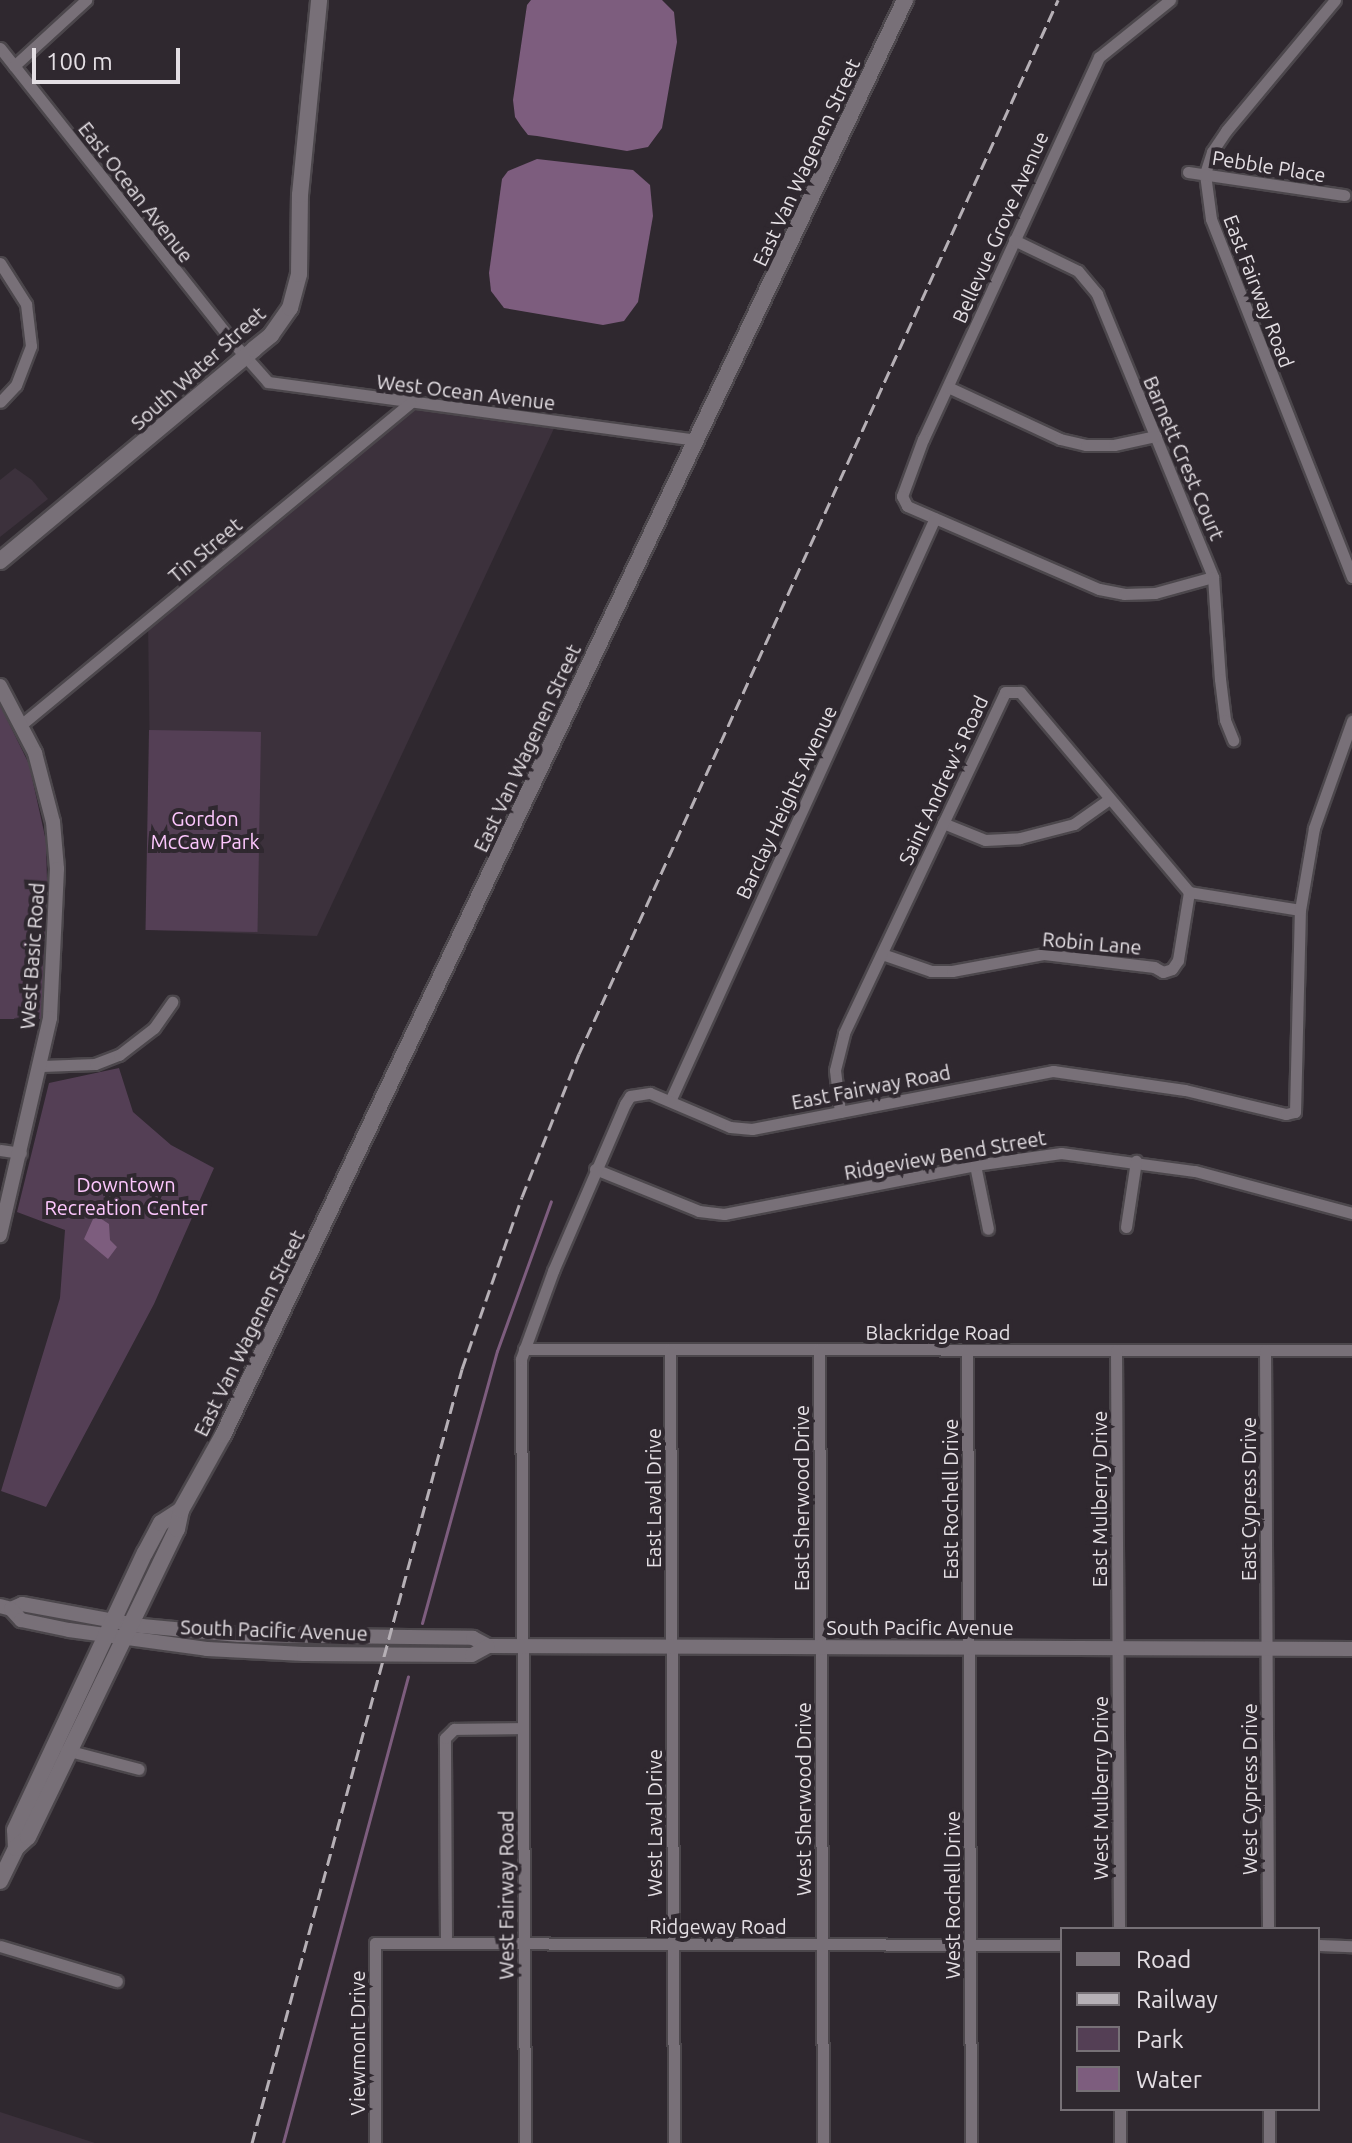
<!DOCTYPE html>
<html>
<head>
<meta charset="utf-8">
<style>
	body { margin:0 }
	#map { position:relative; width:1352px; height:2143px; overflow:hidden; background:#2f282f; font-family:Ubuntu,sans-serif }
	div>[style] { position:absolute }
	[style*='--x'] { left:calc(var(--x)*1px); top:calc(var(--y)*1px); width:calc(var(--w)*1px); rotate:calc(var(--a)*1deg) }
	.built>* { inset:0; background:#3c313c }
	.green>* { inset:0; background:#543f55; transform-origin:0 0 }
	.water>* { inset:0; background:#7d5d7e }
	.stream>* { height:3px; margin:-1.5px; padding:0 1.5px; transform-origin:1.5px; border-radius:1.5px; background:#7d5d7e }
	.roads { filter:drop-shadow(2px 0 #4c474c) drop-shadow(-2px 0 #4c474c) drop-shadow(0 2px #4c474c) drop-shadow(0 -2px #4c474c) }
	.minor>* { height:11px; margin:-5.5px; padding:0 5.5px; transform-origin:5.5px; border-radius:5.5px; background:#787078 }
	.tertiary>* { height:14px; margin:-7px; padding:0 7px; transform-origin:7px; border-radius:7px; background:#787078 }
	.secondary>* { height:16px; margin:-8px; padding:0 8px; transform-origin:8px; border-radius:8px; background:#787078 }
	.rail>* { height:3px; margin-top:-1.5px; transform-origin:0; background:repeating-linear-gradient(90deg,#b6b0b6 0 12px,transparent 0 18px) }
	span { translate:-50% -50%; white-space:nowrap; text-align:center; line-height:1.15; -webkit-text-stroke:8px #2f282f; paint-order:stroke }
	.street-label { font-size:20px; color:#e4dfe4 }
	.park-label { font-size:20px; color:#fdc7fe }
	.legend { position:absolute; left:1060px; top:1927px; width:260px; height:184px; box-sizing:border-box; background:#2f282f; border:2px solid #777177; margin:0; padding:10px 14px; list-style:none; font-size:24px; color:#e4dfe4 }
	.legend li { display:flex; align-items:center; gap:16px; height:40px }
	.legend b { width:40px; border:2px solid #777177 }
	.scale { position:absolute; left:32px; top:48px; width:148px; height:36px; box-sizing:border-box; border:4px solid #e4dfe4; border-top:0; padding-left:10px; font-size:24px; line-height:28px; white-space:nowrap; color:#e4dfe4; -webkit-text-stroke:6px #2f282f; paint-order:stroke }
</style>
</head>
<body>
<div id="map">
	<div class="built">
		<div style="clip-path:polygon(410px 403px,557px 422px,317px 936px,152px 930px,148px 620px)"></div>
		<div style="clip-path:polygon(15px 468px,32px 480px,48px 499px,0 537px,0 480px)"></div>
		<div style="clip-path:polygon(0 2112px,95px 2143px,0 2143px)"></div>
	</div>
	<div class="green">
		<div style="clip-path:polygon(0 705px,29px 764px,46px 841px,48px 921px,41px 1019px,0 1019px)"></div>
		<div style="left:149px;top:730px;width:112px;height:200px;rotate:1deg"></div>
		<div style="clip-path:polygon(119px 1068px,133px 1112px,171px 1145px,214px 1168px,154px 1304px,46px 1507px,1px 1491px,60px 1298px,65px 1230px,17px 1212px,49px 1083px)"></div>
	</div>
	<div class="water">
		<div style="clip-path:polygon(531px 0,662px 0,674px 12px,677px 42px,662px 128px,648px 147px,627px 151px,537px 136px,528px 135px,521px 126px,515px 117px,513px 100px,527px 5px)"></div>
		<div style="clip-path:polygon(537px 159px,633px 170px,650px 185px,653px 216px,638px 302px,624px 321px,603px 325px,504px 308px,491px 291px,489px 273px,502px 179px,508px 171px)"></div>
		<div style="clip-path:polygon(100px 1218px,109px 1224px,110px 1240px,117px 1247px,108px 1259px,84px 1239px,93px 1219px)"></div>
	</div>
	<div class="stream">
		<div style="--x:422;--y:1623;--w:282;--a:-74.6"></div>
		<div style="--x:497;--y:1351;--w:159;--a:-70.2"></div>
		<div style="--x:283;--y:2143;--w:483;--a:-75"></div>
	</div>
	<div class="roads">
		<div class="minor">
			<div style="--x:1170;--y:0;--w:91;--a:141.2"></div>
			<div style="--x:1099;--y:57;--w:421;--a:114.7"></div>
			<div style="--x:923;--y:439;--w:61;--a:110.2"></div>
			<div style="--x:902;--y:496;--w:11;--a:63"></div>
			<div style="--x:907;--y:506;--w:209;--a:23.4"></div>
			<div style="--x:1099;--y:589;--w:25;--a:11"></div>
			<div style="--x:1124;--y:594;--w:31;--a:-2"></div>
			<div style="--x:1155;--y:593;--w:60;--a:-15.4"></div>
			<div style="--x:1335;--y:0;--w:170;--a:129.8"></div>
			<div style="--x:1226;--y:131;--w:25;--a:124"></div>
			<div style="--x:1212;--y:152;--w:23;--a:108"></div>
			<div style="--x:1205;--y:174;--w:45;--a:82.4"></div>
			<div style="--x:1211;--y:219;--w:385;--a:68.5"></div>
			<div style="--x:0;--y:48;--w:380;--a:51.6"></div>
			<div style="--x:236;--y:346;--w:48;--a:48.4"></div>
			<div style="--x:268;--y:382;--w:431;--a:7.7"></div>
			<div style="--x:14;--y:66;--w:98;--a:-42.5"></div>
			<div style="--x:1188;--y:172;--w:158;--a:8.4"></div>
			<div style="--x:1014;--y:240;--w:71;--a:25.8"></div>
			<div style="--x:1078;--y:271;--w:30;--a:50"></div>
			<div style="--x:1097;--y:294;--w:306;--a:67.7"></div>
			<div style="--x:1213;--y:577;--w:102;--a:86.1"></div>
			<div style="--x:1220;--y:679;--w:41;--a:83"></div>
			<div style="--x:1225;--y:720;--w:22;--a:68"></div>
			<div style="--x:0;--y:263;--w:49;--a:57.6"></div>
			<div style="--x:26;--y:304;--w:42;--a:83.2"></div>
			<div style="--x:31;--y:346;--w:42;--a:111"></div>
			<div style="--x:16;--y:385;--w:23;--a:133"></div>
			<div style="--x:948;--y:387;--w:123;--a:24.9"></div>
			<div style="--x:1060;--y:439;--w:27;--a:13"></div>
			<div style="--x:1086;--y:445;--w:28;--a:0"></div>
			<div style="--x:1114;--y:445;--w:43;--a:-12.1"></div>
			<div style="--x:22;--y:724;--w:504;--a:-39.6"></div>
			<div style="--x:943;--y:823;--w:45;--a:22"></div>
			<div style="--x:985;--y:840;--w:35;--a:-3"></div>
			<div style="--x:1020;--y:838;--w:56;--a:-14.5"></div>
			<div style="--x:1074;--y:824;--w:42;--a:-35.2"></div>
			<div style="--x:882;--y:954;--w:52;--a:19.1"></div>
			<div style="--x:931;--y:971;--w:21;--a:0"></div>
			<div style="--x:952;--y:971;--w:94;--a:-10.5"></div>
			<div style="--x:1044;--y:954;--w:111;--a:6.7"></div>
			<div style="--x:1154;--y:967;--w:10;--a:29"></div>
			<div style="--x:1163;--y:972;--w:9;--a:-18"></div>
			<div style="--x:1172;--y:969;--w:11;--a:-56"></div>
			<div style="--x:1178;--y:960;--w:69;--a:-80.8"></div>
			<div style="--x:42;--y:1066;--w:53;--a:-2.2"></div>
			<div style="--x:95;--y:1064;--w:26;--a:-21"></div>
			<div style="--x:119;--y:1055;--w:44;--a:-37.6"></div>
			<div style="--x:154;--y:1028;--w:32;--a:-55"></div>
			<div style="--x:670;--y:1101;--w:640;--a:-65.56"></div>
			<div style="--x:840;--y:1112;--w:42;--a:-96.8"></div>
			<div style="--x:835;--y:1070;--w:38;--a:-76"></div>
			<div style="--x:844;--y:1033;--w:377;--a:-64.7"></div>
			<div style="--x:1005;--y:692;--w:15;--a:0"></div>
			<div style="--x:1020;--y:692;--w:262;--a:49.8"></div>
			<div style="--x:1189;--y:892;--w:112;--a:9.2"></div>
			<div style="--x:0;--y:1150;--w:21;--a:8"></div>
			<div style="--x:975;--y:1165;--w:65;--a:78.5"></div>
			<div style="--x:595;--y:1169;--w:112;--a:22"></div>
			<div style="--x:699;--y:1211;--w:25;--a:7"></div>
			<div style="--x:724;--y:1214;--w:256;--a:-11"></div>
			<div style="--x:975;--y:1165;--w:87;--a:-7.9"></div>
			<div style="--x:1061;--y:1153;--w:135;--a:7.7"></div>
			<div style="--x:1195;--y:1171;--w:163;--a:15"></div>
			<div style="--x:1126;--y:1227;--w:67;--a:-81.4"></div>
			<div style="--x:524;--y:1349;--w:828;--a:0.07"></div>
			<div style="--x:670;--y:1349;--w:794;--a:89.71"></div>
			<div style="--x:819;--y:1349;--w:794;--a:89.71"></div>
			<div style="--x:967;--y:1350;--w:793;--a:89.71"></div>
			<div style="--x:1116;--y:1350;--w:579;--a:89.7"></div>
			<div style="--x:1265;--y:1350;--w:579;--a:89.7"></div>
			<div style="--x:66;--y:1750;--w:75;--a:14.6"></div>
			<div style="--x:446;--y:1943;--w:205;--a:-90.3"></div>
			<div style="--x:445;--y:1738;--w:13;--a:-45"></div>
			<div style="--x:454;--y:1729;--w:69;--a:-0.8"></div>
			<div style="--x:1318;--y:1945;--w:34;--a:2"></div>
			<div style="--x:0;--y:1946;--w:122;--a:16.7"></div>
			<div style="--x:1120;--y:2109;--w:34;--a:90"></div>
			<div style="--x:1269;--y:2109;--w:34;--a:90"></div>
			<div style="--x:375;--y:2143;--w:200;--a:-90"></div>
			<div style="--x:375;--y:1943;--w:687;--a:0.17"></div>
			<div style="--x:525;--y:2143;--w:784;--a:-90.29"></div>
			<div style="--x:521;--y:1359;--w:94;--a:-70"></div>
			<div style="--x:553;--y:1271;--w:182;--a:-66.7"></div>
			<div style="--x:625;--y:1104;--w:9;--a:-58"></div>
			<div style="--x:630;--y:1096;--w:20;--a:-9"></div>
			<div style="--x:650;--y:1093;--w:87;--a:23"></div>
			<div style="--x:730;--y:1127;--w:22;--a:5"></div>
			<div style="--x:752;--y:1129;--w:307;--a:-10.9"></div>
			<div style="--x:1053;--y:1071;--w:133;--a:8.2"></div>
			<div style="--x:1185;--y:1090;--w:104;--a:13.4"></div>
			<div style="--x:1286;--y:1114;--w:9;--a:-13"></div>
			<div style="--x:1295;--y:1112;--w:202;--a:-88.6"></div>
			<div style="--x:1300;--y:910;--w:83;--a:-80.3"></div>
			<div style="--x:1314;--y:828;--w:114;--a:-70.4"></div>
		</div>
		<div class="tertiary">
			<div style="--x:0;--y:686;--w:76;--a:62.4"></div>
			<div style="--x:35;--y:753;--w:71;--a:75.4"></div>
			<div style="--x:53;--y:822;--w:47;--a:85.1"></div>
			<div style="--x:57;--y:869;--w:149;--a:92.7"></div>
			<div style="--x:50;--y:1018;--w:223;--a:103"></div>
			<div style="--x:0;--y:1606;--w:11;--a:15"></div>
			<div style="--x:11;--y:1609;--w:12;--a:-24"></div>
			<div style="--x:22;--y:1604;--w:122;--a:10.4"></div>
			<div style="--x:142;--y:1626;--w:97;--a:5.3"></div>
			<div style="--x:239;--y:1635;--w:234;--a:0.7"></div>
			<div style="--x:473;--y:1638;--w:17;--a:28"></div>
			<div style="--x:488;--y:1646;--w:864;--a:0.2"></div>
			<div style="--x:11;--y:1609;--w:15;--a:48"></div>
			<div style="--x:21;--y:1620;--w:49;--a:11.8"></div>
			<div style="--x:69;--y:1630;--w:139;--a:7.8"></div>
			<div style="--x:207;--y:1649;--w:97;--a:3"></div>
			<div style="--x:304;--y:1654;--w:168;--a:0.3"></div>
			<div style="--x:472;--y:1655;--w:18;--a:-29"></div>
		</div>
		<div class="secondary">
			<div style="--x:0;--y:561;--w:331;--a:-39.8"></div>
			<div style="--x:254;--y:349;--w:22;--a:-39"></div>
			<div style="--x:271;--y:335;--w:33;--a:-55"></div>
			<div style="--x:290;--y:308;--w:35;--a:-75"></div>
			<div style="--x:299;--y:274;--w:79;--a:-89.3"></div>
			<div style="--x:300;--y:195;--w:196;--a:-84.4"></div>
			<div style="--x:16;--y:1848;--w:18;--a:-93"></div>
			<div style="--x:15;--y:1830;--w:306;--a:-64.9"></div>
			<div style="--x:145;--y:1553;--w:34;--a:-62"></div>
			<div style="--x:161;--y:1523;--w:24;--a:-33"></div>
			<div style="--x:0;--y:1881;--w:37;--a:-64"></div>
			<div style="--x:16;--y:1848;--w:16;--a:-43"></div>
			<div style="--x:28;--y:1837;--w:342;--a:-64.2"></div>
			<div style="--x:177;--y:1529;--w:19;--a:-78"></div>
			<div style="--x:181;--y:1510;--w:86;--a:-60.8"></div>
			<div style="--x:223;--y:1435;--w:1589;--a:-64.58"></div>
		</div>
	</div>
	<div class="rail">
		<div style="--x:252;--y:2143;--w:802;--a:-74.82"></div>
		<div style="--x:462;--y:1369;--w:182;--a:-70.8"></div>
		<div style="--x:522;--y:1197;--w:154;--a:-68.3"></div>
		<div style="--x:579;--y:1054;--w:1158;--a:-65.56"></div>
	</div>
	<div class="street-label">
		<span style="left:806px;top:162px;rotate:-65deg">East Van Wagenen Street</span>
		<span style="left:1269px;top:166px;rotate:9deg">Pebble Place</span>
		<span style="left:136px;top:192px;rotate:52deg">East Ocean Avenue</span>
		<span style="left:1000px;top:227px;rotate:-66deg">Bellevue Grove Avenue</span>
		<span style="left:1259px;top:291px;rotate:69deg">East Fairway Road</span>
		<span style="left:198px;top:368px;rotate:-42deg">South Water Street</span>
		<span style="left:466px;top:392px;rotate:7deg">West Ocean Avenue</span>
		<span style="left:1184px;top:458px;rotate:67deg">Barnett Crest Court</span>
		<span style="left:205px;top:550px;rotate:-40deg">Tin Street</span>
		<span style="left:527px;top:748px;rotate:-65deg">East Van Wagenen Street</span>
		<span style="left:943px;top:780px;rotate:-65deg">Saint Andrew's Road</span>
		<span style="left:786px;top:802px;rotate:-65deg">Barclay Heights Avenue</span>
		<span style="left:1092px;top:943px;rotate:5deg">Robin Lane</span>
		<span style="left:32px;top:956px;rotate:-86deg">West Basic Road</span>
		<span style="left:871px;top:1087px;rotate:-11deg">East Fairway Road</span>
		<span style="left:945px;top:1155px;rotate:-10deg">Ridgeview Bend Street</span>
		<span style="left:938px;top:1332px">Blackridge Road</span>
		<span style="left:249px;top:1333px;rotate:-64deg">East Van Wagenen Street</span>
		<span style="left:653px;top:1498px;rotate:-90deg">East Laval Drive</span>
		<span style="left:801px;top:1498px;rotate:-90deg">East Sherwood Drive</span>
		<span style="left:950px;top:1499px;rotate:-90deg">East Rochell Drive</span>
		<span style="left:1099px;top:1499px;rotate:-90deg">East Mulberry Drive</span>
		<span style="left:1248px;top:1499px;rotate:-90deg">East Cypress Drive</span>
		<span style="left:920px;top:1627px">South Pacific Avenue</span>
		<span style="left:274px;top:1630px;rotate:2deg">South Pacific Avenue</span>
		<span style="left:1100px;top:1788px;rotate:-90deg">West Mulberry Drive</span>
		<span style="left:1249px;top:1789px;rotate:-90deg">West Cypress Drive</span>
		<span style="left:803px;top:1799px;rotate:-90deg">West Sherwood Drive</span>
		<span style="left:654px;top:1823px;rotate:-90deg">West Laval Drive</span>
		<span style="left:506px;top:1895px;rotate:-90deg">West Fairway Road</span>
		<span style="left:952px;top:1895px;rotate:-90deg">West Rochell Drive</span>
		<span style="left:718px;top:1926px">Ridgeway Road</span>
		<span style="left:357px;top:2043px;rotate:-90deg">Viewmont Drive</span>
	</div>
	<div class="park-label">
		<span style="left:205px;top:830px">Gordon<br>McCaw Park</span>
		<span style="left:126px;top:1196px">Downtown<br>Recreation Center</span>
	</div>
	<ul class="legend">
	<li><b style="height:10px;background:#787078"></b>Road</li>
	<li><b style="height:10px;background:#b6b0b6"></b>Railway</li>
	<li><b style="height:22px;background:#543f55"></b>Park</li>
	<li><b style="height:22px;background:#7d5d7e"></b>Water</li>
	</ul>
	<div class="scale">100 m</div>
</div>
</body>
</html>
